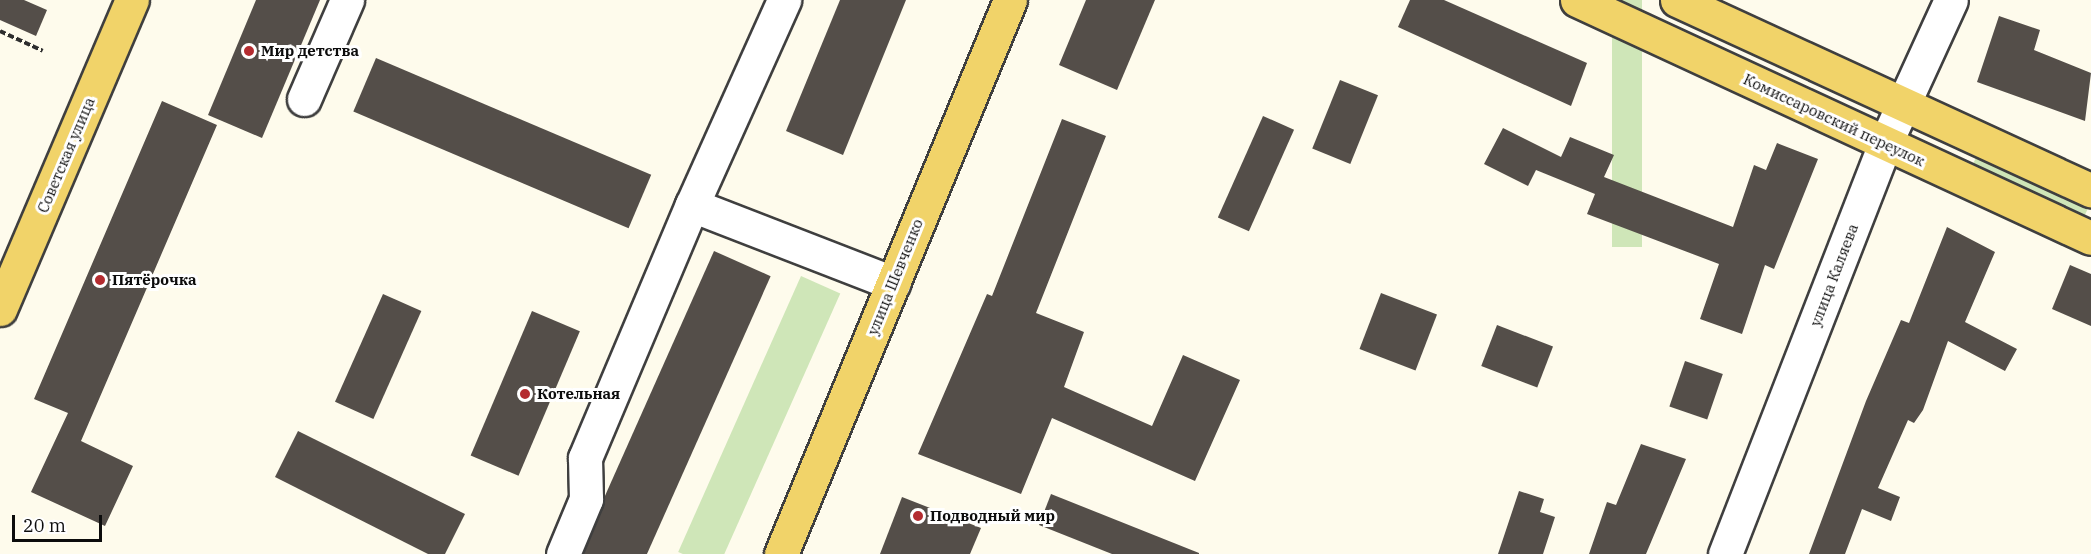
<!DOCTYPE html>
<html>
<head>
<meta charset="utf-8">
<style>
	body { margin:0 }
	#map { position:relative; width:2091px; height:554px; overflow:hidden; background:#fefbec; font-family:"IBM Plex Serif",serif }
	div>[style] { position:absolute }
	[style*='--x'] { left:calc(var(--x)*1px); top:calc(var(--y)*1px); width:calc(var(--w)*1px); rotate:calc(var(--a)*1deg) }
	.green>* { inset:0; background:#cfe6b8; transform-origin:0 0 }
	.building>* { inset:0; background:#544e49; transform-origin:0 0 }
	.path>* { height:4px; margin-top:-2px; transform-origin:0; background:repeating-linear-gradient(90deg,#2e2e2e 0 6px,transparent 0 9px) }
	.roads { filter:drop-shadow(2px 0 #3f3f3f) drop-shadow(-2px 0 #3f3f3f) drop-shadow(0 2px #3f3f3f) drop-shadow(0 -2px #3f3f3f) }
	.minor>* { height:33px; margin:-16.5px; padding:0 16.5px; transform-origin:16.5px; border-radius:16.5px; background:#fff }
	.major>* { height:33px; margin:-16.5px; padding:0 16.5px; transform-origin:16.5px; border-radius:16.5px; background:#f1d369 }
	.dots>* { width:16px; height:16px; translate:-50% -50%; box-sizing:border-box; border:3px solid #fff; border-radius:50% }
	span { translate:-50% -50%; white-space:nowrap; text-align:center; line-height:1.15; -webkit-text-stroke:6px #fff; paint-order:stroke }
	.poi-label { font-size:15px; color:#0c0c0c; font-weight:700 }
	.left { translate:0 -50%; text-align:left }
	.street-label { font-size:15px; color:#0c0c0c }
	.scale { position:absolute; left:12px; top:515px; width:90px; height:27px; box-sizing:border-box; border:3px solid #0c0c0c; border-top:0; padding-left:8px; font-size:18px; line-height:21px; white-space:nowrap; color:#0c0c0c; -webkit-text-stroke:4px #fff; paint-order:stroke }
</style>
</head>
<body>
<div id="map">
	<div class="green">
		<div style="left:1612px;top:0;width:30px;height:247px"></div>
		<div style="left:1979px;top:151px;width:123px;height:17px;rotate:25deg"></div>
		<div style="left:801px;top:276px;width:43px;height:302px;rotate:24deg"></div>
	</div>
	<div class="building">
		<div style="clip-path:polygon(0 0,24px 0,47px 10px,36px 36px,0 20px)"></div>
		<div style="clip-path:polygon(256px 0,320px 0,262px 138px,208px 115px)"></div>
		<div style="clip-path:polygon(840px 0,906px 0,843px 155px,786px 131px)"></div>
		<div style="clip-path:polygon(1086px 0,1155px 0,1117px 90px,1059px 65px)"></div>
		<div style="clip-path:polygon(1410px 0,1444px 0,1587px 63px,1571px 106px,1398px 27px)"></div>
		<div style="clip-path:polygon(1999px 16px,2040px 30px,2034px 50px,2091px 73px,2085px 121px,1977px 82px)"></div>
		<div style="left:376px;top:58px;width:299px;height:58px;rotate:23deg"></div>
		<div style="left:1340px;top:80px;width:41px;height:74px;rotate:22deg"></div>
		<div style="clip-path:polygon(162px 101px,217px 125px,81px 441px,133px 466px,105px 526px,31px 492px,68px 413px,34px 399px)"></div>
		<div style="left:1263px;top:116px;width:34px;height:111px;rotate:24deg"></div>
		<div style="clip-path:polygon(1062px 119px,1106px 136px,1036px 313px,1084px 332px,1064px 387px,1152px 426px,1183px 355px,1240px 380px,1195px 481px,1052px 418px,1021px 494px,918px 454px,987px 294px,992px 296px)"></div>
		<div style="clip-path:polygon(1503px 128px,1561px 157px,1570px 137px,1614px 155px,1604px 177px,1733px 227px,1754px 165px,1766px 170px,1777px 143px,1818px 159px,1774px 269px,1765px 265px,1742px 334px,1700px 319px,1719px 264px,1587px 214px,1595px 194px,1536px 170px,1528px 186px,1484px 164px)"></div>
		<div style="clip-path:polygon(1947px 227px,1995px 252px,1965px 322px,2017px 349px,2005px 371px,1948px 341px,1923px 410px,1914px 423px,1908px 420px,1878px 488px,1900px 497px,1891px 521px,1862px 509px,1845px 554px,1809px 554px,1866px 401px,1901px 320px,1909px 323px)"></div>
		<div style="left:714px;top:251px;width:62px;height:330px;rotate:24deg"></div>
		<div style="clip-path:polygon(2070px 265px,2091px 274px,2091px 326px,2052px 309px)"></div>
		<div style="left:1381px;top:293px;width:60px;height:60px;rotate:21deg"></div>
		<div style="left:383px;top:294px;width:42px;height:118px;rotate:24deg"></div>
		<div style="left:532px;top:311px;width:52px;height:157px;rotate:23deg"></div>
		<div style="left:1497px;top:325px;width:60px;height:44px;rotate:21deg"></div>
		<div style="left:1685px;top:361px;width:40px;height:48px;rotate:19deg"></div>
		<div style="clip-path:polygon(298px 431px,465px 514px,445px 554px,428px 554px,275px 477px)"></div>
		<div style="clip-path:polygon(1641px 444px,1686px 459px,1646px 554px,1589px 554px,1607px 502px,1616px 505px)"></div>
		<div style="clip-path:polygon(1519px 491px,1544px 499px,1540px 512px,1555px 517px,1543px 554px,1498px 554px)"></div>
		<div style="clip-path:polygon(1051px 494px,1199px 553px,1199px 554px,1112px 554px,1039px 525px)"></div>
		<div style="clip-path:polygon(902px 497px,981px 528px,970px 554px,880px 554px)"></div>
	</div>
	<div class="path">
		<div style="--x:0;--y:31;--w:47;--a:24.9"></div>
	</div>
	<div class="roads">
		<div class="minor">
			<div style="--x:304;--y:99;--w:108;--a:-66.5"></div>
			<div style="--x:692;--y:205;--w:225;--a:-65.8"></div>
			<div style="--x:563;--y:554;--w:60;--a:-67.3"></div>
			<div style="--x:586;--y:499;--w:41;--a:-91.4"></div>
			<div style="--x:585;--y:458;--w:275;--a:-67.1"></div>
			<div style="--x:692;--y:205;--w:216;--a:21.2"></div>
			<div style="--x:1725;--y:554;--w:440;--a:-68.7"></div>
			<div style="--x:1885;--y:144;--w:158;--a:-65.4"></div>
		</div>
		<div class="major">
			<div style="--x:1577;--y:0;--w:566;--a:24.85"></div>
			<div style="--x:1677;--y:0;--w:456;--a:24.7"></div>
			<div style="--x:0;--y:309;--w:336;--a:-66.9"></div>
			<div style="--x:781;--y:554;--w:599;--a:-67.54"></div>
		</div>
	</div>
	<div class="dots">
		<div style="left:249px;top:51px;background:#b42c30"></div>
		<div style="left:100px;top:280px;background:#b42c30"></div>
		<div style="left:525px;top:394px;background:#b42c30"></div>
		<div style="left:918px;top:516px;background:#b42c30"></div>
	</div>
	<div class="poi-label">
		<span class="left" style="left:261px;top:51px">Мир детства</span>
		<span class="left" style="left:112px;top:280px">Пятёрочка</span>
		<span class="left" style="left:537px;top:394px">Котельная</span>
		<span class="left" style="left:930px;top:516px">Подводный мир</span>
	</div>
	<div class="street-label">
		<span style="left:1834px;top:120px;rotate:25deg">Комиссаровский переулок</span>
		<span style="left:66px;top:155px;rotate:-67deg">Советская улица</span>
		<span style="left:1834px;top:275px;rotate:-69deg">улица Каляева</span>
		<span style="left:895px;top:277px;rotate:-68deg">улица Шевченко</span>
	</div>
	<div class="scale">20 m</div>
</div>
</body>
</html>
